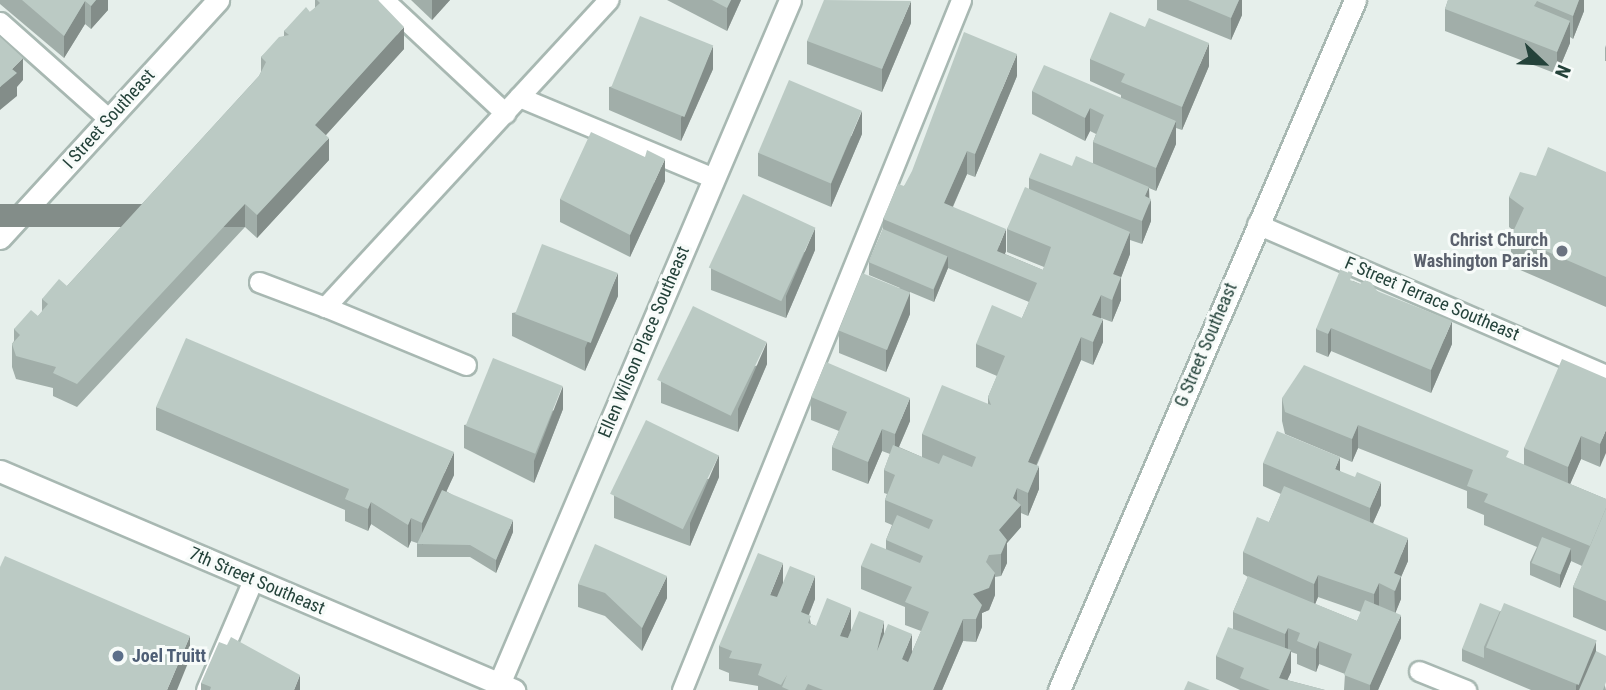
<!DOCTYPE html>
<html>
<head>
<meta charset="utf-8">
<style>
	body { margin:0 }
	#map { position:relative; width:1606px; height:690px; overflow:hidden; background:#e6efeb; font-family:"Roboto Condensed",sans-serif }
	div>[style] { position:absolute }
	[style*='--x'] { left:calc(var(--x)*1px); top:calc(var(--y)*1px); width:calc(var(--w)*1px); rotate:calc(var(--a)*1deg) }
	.roads { filter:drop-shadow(2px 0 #a8b8b2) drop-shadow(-2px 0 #a8b8b2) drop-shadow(0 2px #a8b8b2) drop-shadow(0 -2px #a8b8b2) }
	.service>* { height:19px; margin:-9.5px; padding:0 9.5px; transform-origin:9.5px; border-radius:9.5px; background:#fff }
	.minor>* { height:21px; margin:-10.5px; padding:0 10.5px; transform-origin:10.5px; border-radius:10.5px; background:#fff }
	.wall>* { inset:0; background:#a1aea9 }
	.shaded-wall>* { inset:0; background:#838d89; transform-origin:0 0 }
	.building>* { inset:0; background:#bbcac4; transform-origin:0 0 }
	.dots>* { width:19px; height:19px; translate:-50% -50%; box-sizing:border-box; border:4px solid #f7fbf9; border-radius:50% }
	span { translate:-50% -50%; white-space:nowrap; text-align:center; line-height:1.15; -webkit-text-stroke:6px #f7fbf9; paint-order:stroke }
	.street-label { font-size:18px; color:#24423a }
	.worship-label { font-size:18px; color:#5b616d; font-weight:700 }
	.right { translate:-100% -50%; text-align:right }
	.service-label { font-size:18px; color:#4e5e75; font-weight:700 }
	.left { translate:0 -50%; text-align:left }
	.north { position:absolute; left:1508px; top:28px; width:70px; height:70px; -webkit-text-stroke:5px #f7fbf9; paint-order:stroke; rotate:113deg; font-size:19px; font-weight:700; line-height:28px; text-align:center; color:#24423a }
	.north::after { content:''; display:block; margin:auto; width:24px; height:32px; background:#24423a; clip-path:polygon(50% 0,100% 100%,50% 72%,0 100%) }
</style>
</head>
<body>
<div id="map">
	<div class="roads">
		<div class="service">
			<div style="--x:384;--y:0;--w:166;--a:43"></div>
			<div style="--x:0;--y:22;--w:146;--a:41.7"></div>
			<div style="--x:519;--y:97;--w:211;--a:22.6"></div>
			<div style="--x:1257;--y:224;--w:380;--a:23.4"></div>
			<div style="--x:259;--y:282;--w:71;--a:20.7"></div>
			<div style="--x:466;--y:365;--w:152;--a:-157.6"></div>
			<div style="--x:325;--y:307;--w:418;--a:-47.3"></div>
			<div style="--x:1419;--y:671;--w:51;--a:22"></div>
			<div style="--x:206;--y:690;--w:120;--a:-66.9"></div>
			<div style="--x:682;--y:690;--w:744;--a:-67.98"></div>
		</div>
		<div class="minor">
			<div style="--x:0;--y:238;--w:323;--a:-47.5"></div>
			<div style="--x:0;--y:471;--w:559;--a:23.08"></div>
			<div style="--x:499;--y:684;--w:743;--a:-66.95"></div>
			<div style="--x:1059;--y:690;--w:751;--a:-66.78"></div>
		</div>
	</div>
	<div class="wall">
		<div style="clip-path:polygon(0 0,108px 0,108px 10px,91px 29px,85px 24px,64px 58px,0 4px)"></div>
		<div style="clip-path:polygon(315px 0,378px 0,404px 49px,326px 135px,329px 160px,257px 238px,245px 227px,77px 407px,53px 396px,53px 388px,16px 379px,12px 367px,12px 344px,14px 341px,14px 329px,38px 316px,42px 312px,42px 299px,67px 286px,259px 76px,261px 72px,261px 57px,284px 36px,284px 31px,310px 12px,315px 8px)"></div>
		<div style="clip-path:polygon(411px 0,450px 0,432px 20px)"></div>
		<div style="clip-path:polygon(667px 0,741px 0,727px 31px)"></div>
		<div style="clip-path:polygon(1157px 0,1242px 0,1242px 15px,1231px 40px,1157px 10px)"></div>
		<div style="clip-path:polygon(1448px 0,1584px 0,1584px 11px,1573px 39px,1570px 37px,1570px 43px,1557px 74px,1445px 31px,1445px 9px)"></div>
		<div style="clip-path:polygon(911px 23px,882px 92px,807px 64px,807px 41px)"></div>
		<div style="clip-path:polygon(1606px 45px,1606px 61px,1605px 61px,1605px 48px)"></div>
		<div style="clip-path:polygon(1090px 59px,1209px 66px,1182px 130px,1176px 128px,1176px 144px,1156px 191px,1149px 188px,1151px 221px,1142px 244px,1130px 240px,1130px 254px,1121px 277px,1121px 300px,1112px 322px,1101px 318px,1103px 342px,1093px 365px,1081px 360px,1037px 465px,1039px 489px,1028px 516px,1021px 513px,1021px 527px,1007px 543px,1007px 563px,1001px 576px,995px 577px,995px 595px,989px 610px,982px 613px,982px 627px,976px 642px,963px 641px,942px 690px,758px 690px,758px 686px,729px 681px,729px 673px,719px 669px,719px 646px,783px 584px,815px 599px,809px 615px,811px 624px,816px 626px,884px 633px,912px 652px,921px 631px,905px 625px,905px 607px,861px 589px,861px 566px,886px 549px,886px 540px,892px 525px,885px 522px,885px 500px,887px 494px,884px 493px,884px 470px,890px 454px,882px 451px,868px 484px,832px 470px,832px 447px,839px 431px,811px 420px,811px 397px,910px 421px,899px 447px,922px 457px,922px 434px,988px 404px,988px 397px,997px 376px,976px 367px,976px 344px,1022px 318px,1029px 302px,948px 268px,934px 302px,910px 292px,910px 314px,886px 372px,839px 353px,839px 331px,900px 288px,869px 275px,869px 262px,883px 229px,883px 219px,904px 186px,1017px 76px,975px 177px,967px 174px,953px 207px,1006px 251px,1005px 254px,1043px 270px,1044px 267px,1007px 252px,1007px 229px,1029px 189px,1029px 178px,1072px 166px,1093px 163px,1093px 142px,1096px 134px,1090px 131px,1085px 141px,1032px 114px,1032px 91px,1121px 98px,1121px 95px,1090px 81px)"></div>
		<div style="clip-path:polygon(713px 69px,681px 141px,609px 110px,609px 87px)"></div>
		<div style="clip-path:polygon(862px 134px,831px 207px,758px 176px,758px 153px)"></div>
		<div style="clip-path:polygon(1606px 172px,1606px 307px,1511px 266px,1511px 236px,1514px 231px,1509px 227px,1509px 197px,1536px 176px)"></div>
		<div style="clip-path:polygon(665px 181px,630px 257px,560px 222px,560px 199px)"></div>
		<div style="clip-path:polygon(815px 250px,786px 318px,711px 290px,711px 268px)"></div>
		<div style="clip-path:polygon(1353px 281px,1377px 291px,1452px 344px,1431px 393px,1331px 351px,1328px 357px,1316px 352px,1316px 329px)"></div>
		<div style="clip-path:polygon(618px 296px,585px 371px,512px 336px,512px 313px)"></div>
		<div style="clip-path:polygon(767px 364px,738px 432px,661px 403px,661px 381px)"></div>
		<div style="clip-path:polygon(1606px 378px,1600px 467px,1581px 459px,1570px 484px,1606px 499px,1606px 631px,1573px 617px,1573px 587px,1582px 566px,1571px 561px,1560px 588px,1530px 575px,1530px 562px,1537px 547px,1484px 525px,1484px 515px,1467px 508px,1467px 491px,1358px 448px,1352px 462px,1285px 434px,1282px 421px,1282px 398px,1509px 459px,1524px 465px,1524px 448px)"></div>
		<div style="clip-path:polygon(156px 407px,454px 475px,446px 491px,513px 532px,496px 573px,470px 557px,417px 557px,417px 543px,411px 541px,408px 548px,371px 524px,368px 531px,345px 521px,345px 510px,156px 430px)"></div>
		<div style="clip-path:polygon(563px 409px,534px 483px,464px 448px,464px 425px)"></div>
		<div style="clip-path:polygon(evenodd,1263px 463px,1340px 471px,1381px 505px,1373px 523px,1408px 561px,1401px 577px,1401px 599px,1395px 613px,1401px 638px,1378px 690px,1344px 690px,1345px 674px,1319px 664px,1316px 672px,1297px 664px,1297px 654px,1291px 652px,1291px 672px,1287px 680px,1325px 690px,1240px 690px,1216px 679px,1216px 656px,1233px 629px,1233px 612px,1248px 577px,1243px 574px,1243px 552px,1269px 522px,1281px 494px,1263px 486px,1263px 463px,1318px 597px,1361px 612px,1357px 621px,1315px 604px,1318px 597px)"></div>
		<div style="clip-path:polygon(719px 477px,690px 546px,614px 518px,614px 495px)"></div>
		<div style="clip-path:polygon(578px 584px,667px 598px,642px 651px,605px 616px,578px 607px)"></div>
		<div style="clip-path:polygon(1500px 611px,1596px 641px,1596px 651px,1606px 690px,1531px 690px,1462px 661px,1462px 649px)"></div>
		<div style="clip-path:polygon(201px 683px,300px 690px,201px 690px)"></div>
	</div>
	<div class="shaded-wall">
		<div style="clip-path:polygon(96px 0,108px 0,108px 10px,91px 29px,91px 6px)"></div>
		<div style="clip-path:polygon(432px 0,450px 0,432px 20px)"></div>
		<div style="clip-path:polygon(731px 0,741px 0,727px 31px,727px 8px)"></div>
		<div style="clip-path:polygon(1239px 0,1242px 0,1242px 15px,1231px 40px,1231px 18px)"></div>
		<div style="clip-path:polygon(1579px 0,1584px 0,1584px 11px,1573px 39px,1573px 16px)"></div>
		<div style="clip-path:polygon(85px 1px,85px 24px,64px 58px,64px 36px)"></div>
		<div style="clip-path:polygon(911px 1px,911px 23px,882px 92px,882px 69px)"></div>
		<div style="clip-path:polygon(1570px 21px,1570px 43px,1557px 74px,1557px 52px)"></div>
		<div style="clip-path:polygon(404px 27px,404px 49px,315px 147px,315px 125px)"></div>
		<div style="clip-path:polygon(1209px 43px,1209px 66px,1182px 130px,1182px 107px)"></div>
		<div style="clip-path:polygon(713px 46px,713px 69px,681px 141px,681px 118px)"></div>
		<div style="clip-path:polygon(1017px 54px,1017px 76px,975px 177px,975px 154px)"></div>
		<div style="clip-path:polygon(23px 58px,23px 80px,17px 87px,17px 96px,0 110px,0 87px,12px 69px)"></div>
		<div style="clip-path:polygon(1090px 108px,1090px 131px,1085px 141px,1085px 118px)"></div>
		<div style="clip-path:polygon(862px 111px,862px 134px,831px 207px,831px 184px)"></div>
		<div style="clip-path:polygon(1176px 121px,1176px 144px,1156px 191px,1156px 168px)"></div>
		<div style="clip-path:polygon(329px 138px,329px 160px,257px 238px,257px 215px)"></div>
		<div style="clip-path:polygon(967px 151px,967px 174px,944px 226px,944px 203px)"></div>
		<div style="clip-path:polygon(665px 159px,665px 181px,630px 257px,630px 235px)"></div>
		<div style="clip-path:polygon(1149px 187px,1149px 205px,1151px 199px,1151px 221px,1142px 244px,1142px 221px,1145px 196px)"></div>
		<div style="left:245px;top:204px;width:23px;height:246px;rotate:90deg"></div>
		<div style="clip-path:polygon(815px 228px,815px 250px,786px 318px,786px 296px)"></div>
		<div style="clip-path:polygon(1006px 229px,1006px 251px,999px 267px,997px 251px)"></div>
		<div style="clip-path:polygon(1130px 232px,1130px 254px,1116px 291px,1121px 277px,1121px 300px,1112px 322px,1113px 274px)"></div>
		<div style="clip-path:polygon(948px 256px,948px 268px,934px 302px,934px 289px)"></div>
		<div style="clip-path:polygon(618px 273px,618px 296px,585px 371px,585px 348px)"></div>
		<div style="clip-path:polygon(910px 292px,910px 314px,886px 372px,886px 350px)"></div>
		<div style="clip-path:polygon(1101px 295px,1101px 318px,1092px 338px,1092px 315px)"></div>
		<div style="clip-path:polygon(1103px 319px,1103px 342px,1093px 365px,1093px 342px)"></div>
		<div style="clip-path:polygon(1452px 321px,1452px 344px,1431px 393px,1431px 370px)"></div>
		<div style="clip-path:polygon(1331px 328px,1331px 351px,1328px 357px,1328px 334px)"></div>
		<div style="clip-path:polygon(1081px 337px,1081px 360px,1028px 484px,1028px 462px)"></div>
		<div style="clip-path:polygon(767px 342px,767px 364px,738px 432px,738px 409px)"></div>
		<div style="clip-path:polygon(563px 386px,563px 409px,534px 483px,534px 461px)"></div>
		<div style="clip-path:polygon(910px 398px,910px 421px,895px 456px,895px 434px)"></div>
		<div style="clip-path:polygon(1358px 425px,1358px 448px,1352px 462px,1352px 439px)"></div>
		<div style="clip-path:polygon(882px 429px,882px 451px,868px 484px,868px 462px)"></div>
		<div style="clip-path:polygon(1606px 430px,1606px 453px,1600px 467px,1600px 444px)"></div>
		<div style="clip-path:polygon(1581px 436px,1581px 459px,1568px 489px,1568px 467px)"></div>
		<div style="clip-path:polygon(454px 452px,454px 475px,422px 545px,422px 523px)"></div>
		<div style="clip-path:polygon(719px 455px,719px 477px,690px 546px,690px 523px)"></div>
		<div style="clip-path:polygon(1340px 457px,1340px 480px,1335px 469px)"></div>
		<div style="clip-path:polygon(1039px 466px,1039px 489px,1028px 516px,1028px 493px)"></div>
		<div style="clip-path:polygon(1381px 482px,1381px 505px,1370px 530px,1370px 508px)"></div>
		<div style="clip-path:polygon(1017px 488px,1017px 509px,1021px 505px,1021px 527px,1007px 543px,1007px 563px,1001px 576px,1001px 554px,999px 530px)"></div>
		<div style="clip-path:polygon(371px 502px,371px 524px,368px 531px,368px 509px)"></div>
		<div style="clip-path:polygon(411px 518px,411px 541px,408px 548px,408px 525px)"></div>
		<div style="clip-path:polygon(513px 520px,513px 532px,496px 573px,496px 560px)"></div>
		<div style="clip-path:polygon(1408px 538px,1408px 561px,1401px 577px,1401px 599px,1395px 614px,1394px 573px)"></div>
		<div style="clip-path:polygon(1571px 549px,1571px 561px,1560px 588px,1560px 575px)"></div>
		<div style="clip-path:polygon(783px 563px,783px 586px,770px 617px,770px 595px)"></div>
		<div style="clip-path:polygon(995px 573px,995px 595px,989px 610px,982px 613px,982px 627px,976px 642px,976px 619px,973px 594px)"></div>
		<div style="clip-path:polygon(1318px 575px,1318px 597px,1314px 607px,1314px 584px)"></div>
		<div style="clip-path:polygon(667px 576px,667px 598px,642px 651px,642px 628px)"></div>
		<div style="clip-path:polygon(815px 576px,815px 599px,801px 634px,801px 612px)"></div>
		<div style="clip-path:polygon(1379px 583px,1379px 605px,1374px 617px,1374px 594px)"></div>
		<div style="clip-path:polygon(851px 608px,851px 630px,840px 658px,840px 636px)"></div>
		<div style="clip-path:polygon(1401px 615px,1401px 638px,1378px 690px,1370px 690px,1370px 685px)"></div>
		<div style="clip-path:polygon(963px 619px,963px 641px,942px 690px,933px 690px)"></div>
		<div style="clip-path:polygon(884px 621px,884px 644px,877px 651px)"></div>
		<div style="clip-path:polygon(1288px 628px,1288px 651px,1285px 657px,1285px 634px)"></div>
		<div style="clip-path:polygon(912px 634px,912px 656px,902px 682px,902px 659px)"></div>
		<div style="clip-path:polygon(190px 636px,190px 658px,177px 690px,167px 690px)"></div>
		<div style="clip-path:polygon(1319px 641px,1319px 664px,1316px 672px,1316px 649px)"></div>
		<div style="clip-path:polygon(1596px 641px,1596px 664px,1584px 690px,1576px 690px,1576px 686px)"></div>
		<div style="clip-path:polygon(1291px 650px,1291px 672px,1283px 690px,1279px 678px)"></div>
		<div style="clip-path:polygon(300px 675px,300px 690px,294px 690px)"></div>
	</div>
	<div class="building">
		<div style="clip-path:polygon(22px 0,96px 0,91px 6px,85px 1px,64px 36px)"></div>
		<div style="clip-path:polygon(317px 0,378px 0,404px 27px,315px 125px,329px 138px,257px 215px,245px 204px,77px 384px,53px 373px,56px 367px,16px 356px,12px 344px,20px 335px,14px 329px,31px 310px,38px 316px,42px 311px,48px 304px,42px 299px,59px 279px,67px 286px,259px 76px,266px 62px,261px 57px,279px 37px,289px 35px,284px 31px,306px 7px,310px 12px,320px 3px)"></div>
		<div style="clip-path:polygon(712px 0,731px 0,727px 8px)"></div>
		<div style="clip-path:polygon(824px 0,911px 1px,882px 69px,807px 41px)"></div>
		<div style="clip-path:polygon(1188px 0,1239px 0,1231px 18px)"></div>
		<div style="clip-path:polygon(1448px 0,1579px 0,1573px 16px,1537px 1px,1534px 6px,1570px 21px,1557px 52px,1445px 9px)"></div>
		<div style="clip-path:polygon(1110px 12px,1145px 27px,1149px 18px,1209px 43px,1182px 107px,1121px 82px,1125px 74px,1090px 59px)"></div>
		<div style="left:640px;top:16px;width:79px;height:77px;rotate:22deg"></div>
		<div style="clip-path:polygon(964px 32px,1017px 54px,975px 154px,967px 151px,944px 203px,1006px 229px,997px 251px,1043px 270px,1051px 247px,1007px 229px,1025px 187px,1130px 232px,1113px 274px,1121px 277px,1112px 300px,1101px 295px,1092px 315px,1103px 319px,1093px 342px,1081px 337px,1028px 462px,1039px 466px,1028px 493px,1017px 488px,1013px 498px,1021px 505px,999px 530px,1007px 540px,1001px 554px,989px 555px,986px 562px,995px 573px,989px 588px,973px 594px,982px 605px,976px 619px,963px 619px,933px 690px,823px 690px,808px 684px,805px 690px,789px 690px,782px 687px,787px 675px,781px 685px,758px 675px,762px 664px,729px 658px,732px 651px,719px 646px,758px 553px,783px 563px,770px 595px,777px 597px,790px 566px,815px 576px,801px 612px,811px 616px,808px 623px,816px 626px,827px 598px,851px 608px,840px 636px,848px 638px,859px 611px,884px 621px,877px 651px,888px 624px,912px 634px,902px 659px,908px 662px,929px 612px,905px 602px,912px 587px,861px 566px,871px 543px,920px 563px,923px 556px,886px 540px,897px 515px,929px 529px,933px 520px,885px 500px,895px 475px,884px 470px,893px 445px,939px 464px,943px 455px,972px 467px,976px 457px,922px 434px,942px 385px,991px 405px,988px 397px,1005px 356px,976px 344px,992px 305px,1022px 318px,1037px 283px,883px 219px,898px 184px,904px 186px,912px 171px)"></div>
		<div style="clip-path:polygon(0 37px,23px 58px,12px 69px,17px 73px,0 87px)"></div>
		<div style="clip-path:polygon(1044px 65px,1176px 121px,1156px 168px,1093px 142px,1104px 115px,1090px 108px,1085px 118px,1032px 91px)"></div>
		<div style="left:789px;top:80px;width:79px;height:79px;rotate:23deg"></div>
		<div style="clip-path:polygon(591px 132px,645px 157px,647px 150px,665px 159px,630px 235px,560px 199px)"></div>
		<div style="clip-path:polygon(1548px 147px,1606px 172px,1606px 277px,1511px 236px,1524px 208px,1509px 197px,1520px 172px,1536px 176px)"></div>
		<div style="clip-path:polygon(1040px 153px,1072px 166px,1076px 156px,1149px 187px,1145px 196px,1151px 199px,1142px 221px,1029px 178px)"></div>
		<div style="left:743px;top:194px;width:80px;height:81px;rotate:25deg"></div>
		<div style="left:883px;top:229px;width:70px;height:36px;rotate:23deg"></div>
		<div style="left:542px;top:244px;width:81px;height:75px;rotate:21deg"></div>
		<div style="clip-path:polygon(1341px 268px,1353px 273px,1350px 280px,1360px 284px,1368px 278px,1377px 291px,1452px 321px,1431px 370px,1331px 328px,1328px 334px,1316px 329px)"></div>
		<div style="left:862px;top:273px;width:52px;height:62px;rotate:22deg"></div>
		<div style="left:693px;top:306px;width:82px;height:82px;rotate:26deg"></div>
		<div style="clip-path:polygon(186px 338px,454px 452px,422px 523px,411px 518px,408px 525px,371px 502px,368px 509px,345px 499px,349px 489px,156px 407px)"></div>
		<div style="left:493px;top:358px;width:75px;height:73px;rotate:22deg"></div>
		<div style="clip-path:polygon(1562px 359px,1606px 378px,1606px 430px,1600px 444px,1581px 436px,1568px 467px,1524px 448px)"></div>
		<div style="clip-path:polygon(826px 362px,910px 398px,895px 434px,882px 429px,868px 462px,832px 447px,847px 412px,811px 397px)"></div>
		<div style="clip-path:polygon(1304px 365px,1509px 451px,1506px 457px,1606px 499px,1606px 508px,1590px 546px,1484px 502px,1488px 494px,1467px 486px,1473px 470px,1358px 425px,1352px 439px,1285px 412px,1282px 398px)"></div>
		<div style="left:646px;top:420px;width:81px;height:82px;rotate:26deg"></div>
		<div style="clip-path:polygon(1277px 431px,1340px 457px,1335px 469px,1355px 477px,1357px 472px,1381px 482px,1370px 508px,1263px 463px)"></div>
		<div style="clip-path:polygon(1284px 486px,1408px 538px,1394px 573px,1401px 576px,1395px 591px,1379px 583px,1374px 594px,1318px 575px,1314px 584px,1243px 552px,1257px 517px,1269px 522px)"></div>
		<div style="clip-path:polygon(442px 490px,513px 520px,496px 560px,470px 545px,417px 544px)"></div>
		<div style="clip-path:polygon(1606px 508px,1606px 601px,1573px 587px)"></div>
		<div style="left:1542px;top:537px;width:31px;height:28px;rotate:22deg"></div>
		<div style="clip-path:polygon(595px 544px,667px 576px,642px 628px,605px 593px,578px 584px)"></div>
		<div style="clip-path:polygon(5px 556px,190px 636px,167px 690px,0 690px,0 567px)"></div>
		<div style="clip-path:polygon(1248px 576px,1357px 621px,1365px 600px,1401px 615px,1370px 685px,1344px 675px,1352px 654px,1319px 641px,1316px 649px,1297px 641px,1300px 633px,1288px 628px,1285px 634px,1233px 612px)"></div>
		<div style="clip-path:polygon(1480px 603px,1500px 611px,1484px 647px,1484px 658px,1462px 649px)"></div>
		<div style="left:1504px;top:603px;width:100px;height:48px;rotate:22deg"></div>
		<div style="clip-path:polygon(1228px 627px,1291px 650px,1279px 678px,1325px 690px,1270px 690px,1240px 678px,1244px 668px,1216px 656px)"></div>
		<div style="clip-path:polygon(231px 637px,300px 675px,294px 690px,210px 690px,211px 687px,201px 683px,219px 642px,227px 645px)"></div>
		<div style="clip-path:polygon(1596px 651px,1606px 656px,1606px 682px,1603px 690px,1579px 690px)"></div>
		<div style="clip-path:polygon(1188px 681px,1210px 690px,1184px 690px)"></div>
	</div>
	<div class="dots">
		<div style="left:1562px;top:251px;background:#6b7280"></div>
		<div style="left:118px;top:656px;background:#5c6f8a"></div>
	</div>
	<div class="street-label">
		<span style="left:109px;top:119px;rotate:-48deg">I Street Southeast</span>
		<span style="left:1432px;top:299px;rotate:23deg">F Street Terrace Southeast</span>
		<span style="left:644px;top:342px;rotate:-67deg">Ellen Wilson Place Southeast</span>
		<span style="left:1206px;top:345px;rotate:-67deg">G Street Southeast</span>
		<span style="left:257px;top:581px;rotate:23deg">7th Street Southeast</span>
	</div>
	<div class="worship-label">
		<span class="right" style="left:1548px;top:251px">Christ Church<br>Washington Parish</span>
	</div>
	<div class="service-label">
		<span class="left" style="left:132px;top:656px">Joel Truitt</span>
	</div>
	<div class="north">N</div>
</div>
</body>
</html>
